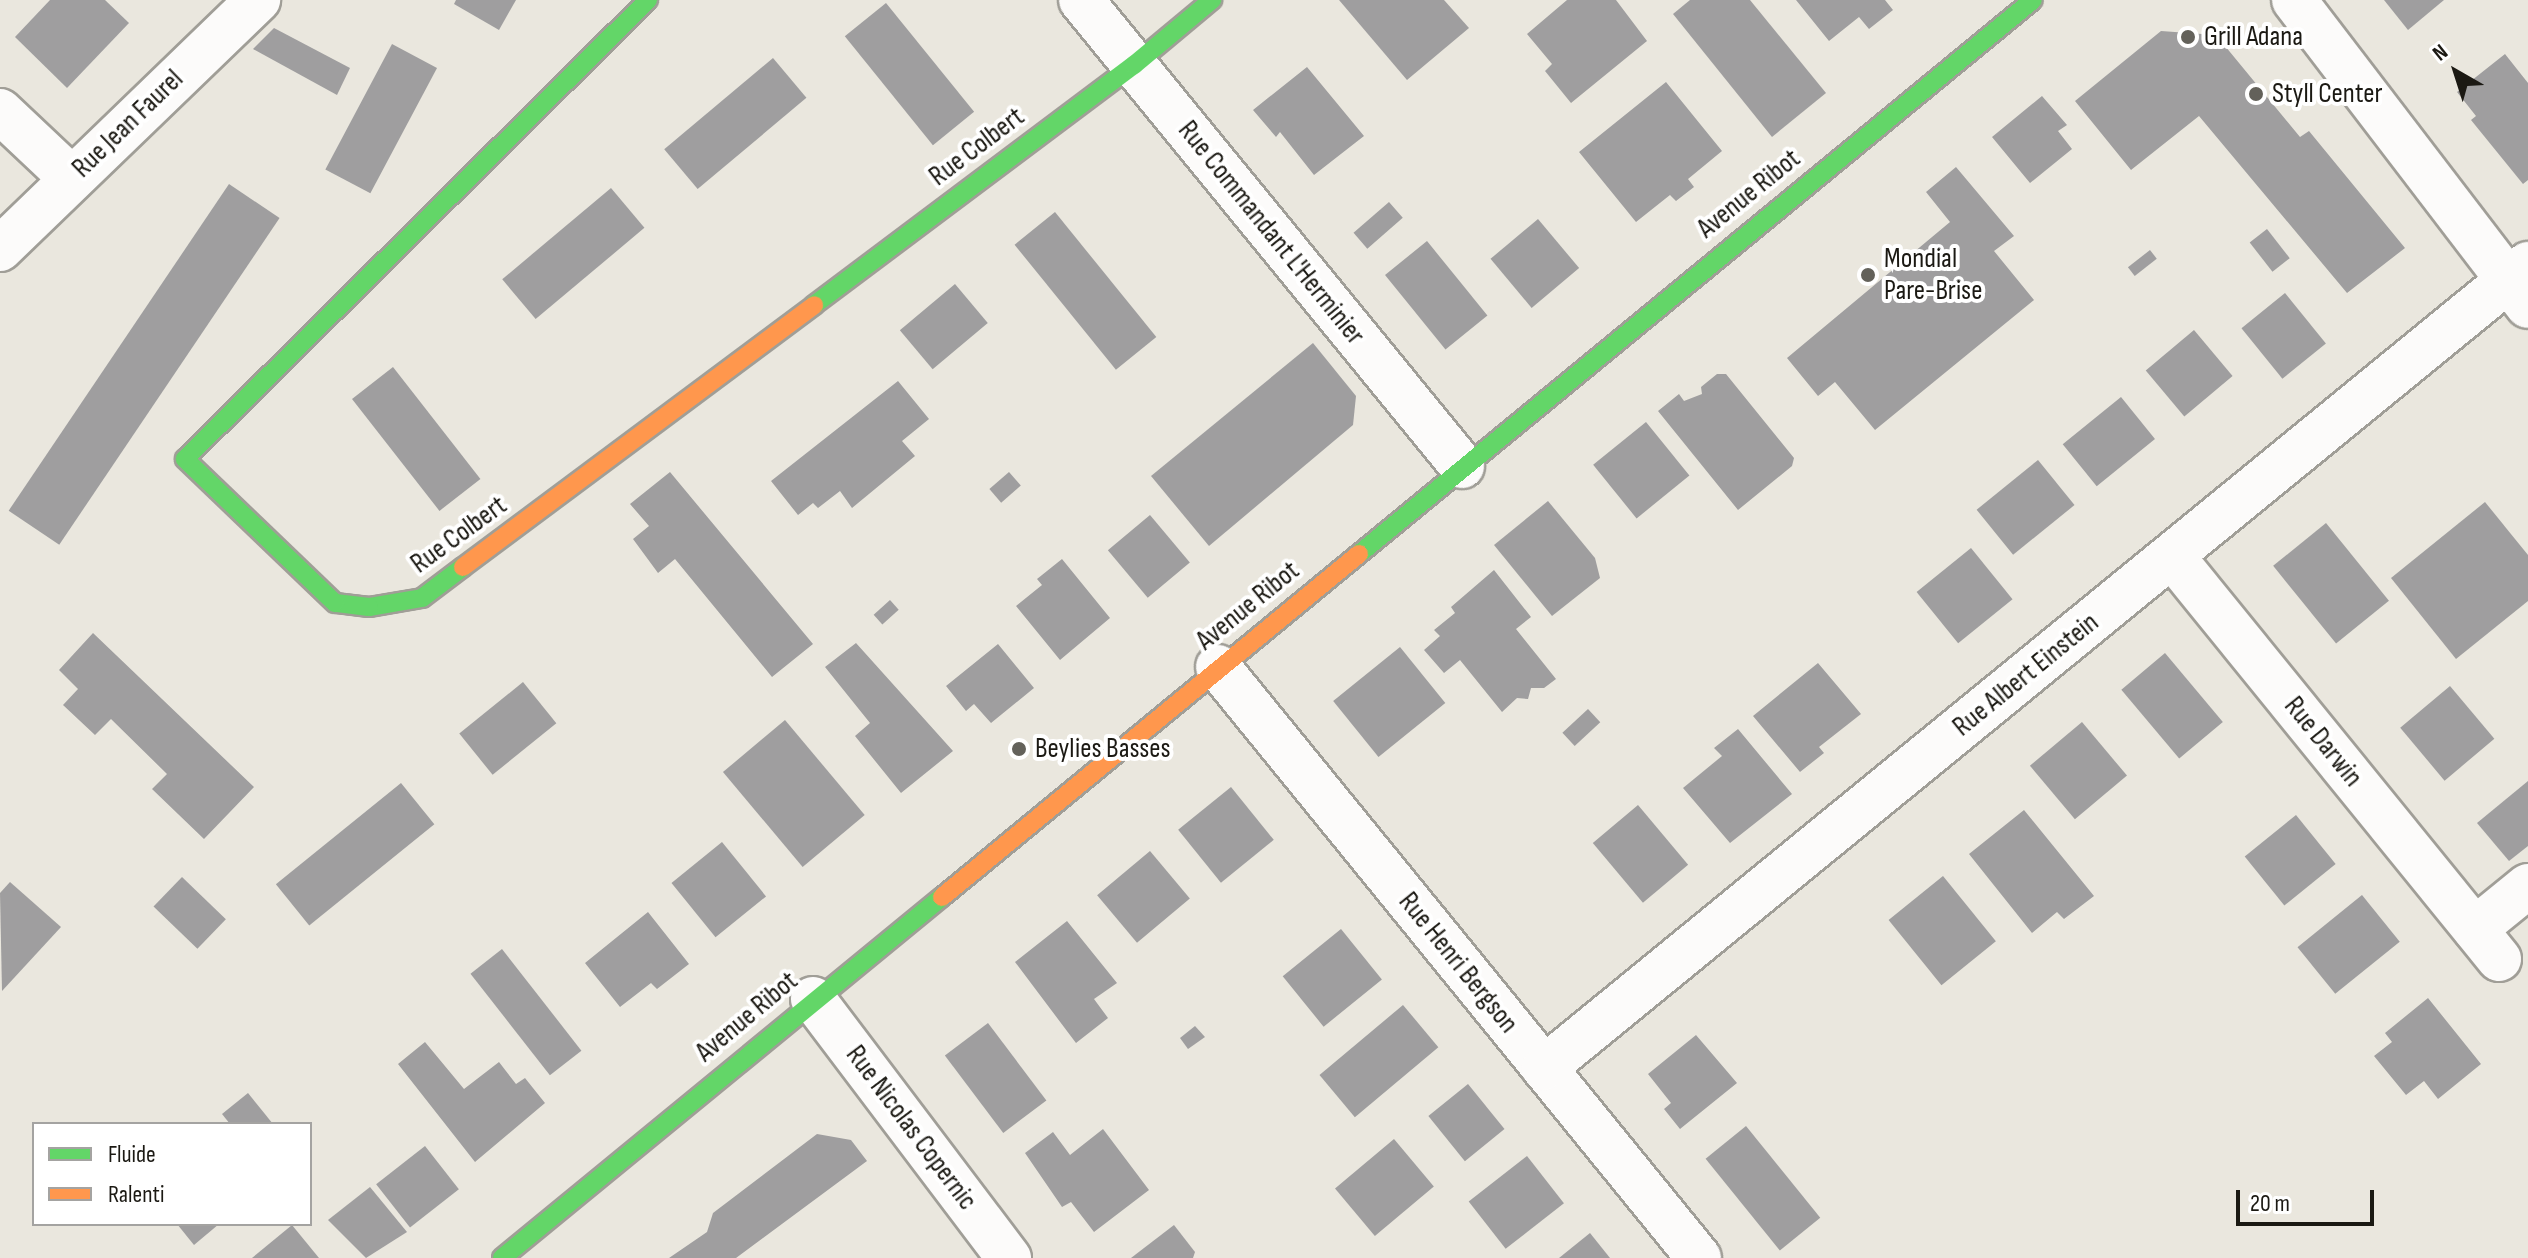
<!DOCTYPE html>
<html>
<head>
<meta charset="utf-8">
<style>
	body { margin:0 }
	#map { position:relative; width:2528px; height:1258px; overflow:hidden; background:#eae7de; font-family:"Sofia Sans Condensed",sans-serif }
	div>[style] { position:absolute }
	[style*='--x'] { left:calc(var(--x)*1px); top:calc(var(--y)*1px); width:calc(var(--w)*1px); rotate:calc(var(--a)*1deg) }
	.building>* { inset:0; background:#9f9e9f; transform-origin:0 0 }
	.roads { filter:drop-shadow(2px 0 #a09e97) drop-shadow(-2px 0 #a09e97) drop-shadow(0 2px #a09e97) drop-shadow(0 -2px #a09e97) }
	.street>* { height:44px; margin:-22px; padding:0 22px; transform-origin:22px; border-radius:22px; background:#fcfbfa }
	.fast>* { height:18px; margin:-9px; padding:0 9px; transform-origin:9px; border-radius:9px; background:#63d668 }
	.slow>* { height:18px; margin:-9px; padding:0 9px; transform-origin:9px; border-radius:9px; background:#ff974d }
	.dots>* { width:22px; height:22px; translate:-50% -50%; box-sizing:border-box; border:4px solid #fff; border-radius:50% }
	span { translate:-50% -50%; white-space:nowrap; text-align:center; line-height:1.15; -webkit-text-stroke:8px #fff; paint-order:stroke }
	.poi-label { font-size:28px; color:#1b1913 }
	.left { translate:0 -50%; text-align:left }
	.street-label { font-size:28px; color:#1b1913 }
	.legend { position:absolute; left:32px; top:1122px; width:280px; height:104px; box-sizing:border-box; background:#fff; border:2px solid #a4a3a1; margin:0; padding:10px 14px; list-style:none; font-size:24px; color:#1b1913 }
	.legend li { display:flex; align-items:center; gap:16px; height:40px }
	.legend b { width:40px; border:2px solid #a4a3a1 }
	.north { position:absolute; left:2416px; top:32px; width:80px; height:80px; -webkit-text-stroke:6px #fff; paint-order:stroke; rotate:321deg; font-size:22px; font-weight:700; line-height:32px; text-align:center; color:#1b1913 }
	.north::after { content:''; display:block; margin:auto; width:28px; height:36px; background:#1b1913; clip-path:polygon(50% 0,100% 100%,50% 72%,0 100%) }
	.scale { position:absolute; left:2236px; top:1190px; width:138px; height:36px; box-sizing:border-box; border:4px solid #1b1913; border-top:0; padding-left:10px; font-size:24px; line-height:28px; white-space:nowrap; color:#1b1913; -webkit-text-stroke:6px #fff; paint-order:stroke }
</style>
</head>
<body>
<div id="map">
	<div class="building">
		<div style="clip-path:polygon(50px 0,105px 0,129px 23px,67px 88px,15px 37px)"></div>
		<div style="clip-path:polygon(456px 0,516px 0,499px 30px,454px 4px)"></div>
		<div style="clip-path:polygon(1339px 0,1444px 0,1469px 28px,1407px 80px)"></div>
		<div style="clip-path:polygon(1567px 0,1616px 0,1647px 41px,1571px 103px,1545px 71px,1552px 64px,1527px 34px)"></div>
		<div style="clip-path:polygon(1690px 0,1750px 0,1826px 93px,1772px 137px,1673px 14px)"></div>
		<div style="clip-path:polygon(1796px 0,1885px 0,1893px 10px,1869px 29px,1859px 17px,1829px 41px)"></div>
		<div style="clip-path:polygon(2384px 0,2444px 0,2408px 30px)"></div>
		<div style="left:886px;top:3px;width:140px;height:53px;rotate:51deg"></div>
		<div style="clip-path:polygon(274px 28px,350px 68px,337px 95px,253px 49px)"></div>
		<div style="clip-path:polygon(2161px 31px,2216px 35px,2300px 137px,2309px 131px,2405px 248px,2347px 293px,2199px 116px,2131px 170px,2075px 101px)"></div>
		<div style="left:392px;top:44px;width:51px;height:142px;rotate:28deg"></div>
		<div style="clip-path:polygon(2505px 54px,2528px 83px,2528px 180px,2523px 184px,2471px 120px,2476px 116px,2457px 92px)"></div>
		<div style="left:773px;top:58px;width:52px;height:142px;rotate:50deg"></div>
		<div style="clip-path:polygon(1307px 67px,1364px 136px,1314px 175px,1280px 132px,1276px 137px,1253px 110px)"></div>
		<div style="clip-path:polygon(1666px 82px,1722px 151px,1688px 179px,1694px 187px,1676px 201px,1670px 195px,1636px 222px,1579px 152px)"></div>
		<div style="clip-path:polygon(2042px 96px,2067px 125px,2058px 131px,2072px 149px,2030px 183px,1992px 137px)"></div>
		<div style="clip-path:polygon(1956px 167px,2014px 236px,1994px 251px,2034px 300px,1875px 430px,1835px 382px,1818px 396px,1787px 358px,1950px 222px,1926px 192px)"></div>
		<div style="left:229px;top:184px;width:61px;height:394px;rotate:34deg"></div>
		<div style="left:611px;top:188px;width:52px;height:142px;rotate:50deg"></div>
		<div style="left:1389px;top:202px;width:21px;height:47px;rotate:49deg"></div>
		<div style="left:1055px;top:212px;width:161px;height:52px;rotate:51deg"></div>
		<div style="left:1538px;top:219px;width:64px;height:62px;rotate:50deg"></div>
		<div style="left:2267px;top:229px;width:37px;height:22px;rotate:52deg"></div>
		<div style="left:1427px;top:241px;width:96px;height:54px;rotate:51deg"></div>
		<div style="left:2150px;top:250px;width:11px;height:28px;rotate:52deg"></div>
		<div style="left:955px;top:284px;width:51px;height:72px;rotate:50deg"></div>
		<div style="left:2285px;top:293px;width:65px;height:56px;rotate:51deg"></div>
		<div style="left:2194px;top:330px;width:60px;height:63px;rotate:50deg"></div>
		<div style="clip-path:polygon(1313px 343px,1356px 396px,1353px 425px,1209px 546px,1151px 476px)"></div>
		<div style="left:393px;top:367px;width:142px;height:52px;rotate:52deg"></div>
		<div style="clip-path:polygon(1717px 374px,1726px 374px,1794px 458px,1792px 466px,1738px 510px,1658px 411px,1679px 394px,1684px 401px,1702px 394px,1701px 387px)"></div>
		<div style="clip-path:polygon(898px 381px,929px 419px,902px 441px,915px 456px,852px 508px,840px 491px,818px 508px,813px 503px,798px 515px,771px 481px)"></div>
		<div style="left:2121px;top:397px;width:54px;height:75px;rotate:51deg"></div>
		<div style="left:1646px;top:422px;width:69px;height:68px;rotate:51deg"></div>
		<div style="left:2038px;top:460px;width:58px;height:79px;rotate:51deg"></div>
		<div style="clip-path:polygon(670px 472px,813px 644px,772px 677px,675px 559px,658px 573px,633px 539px,649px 526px,630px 504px)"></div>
		<div style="left:1009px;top:472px;width:18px;height:26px;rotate:49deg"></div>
		<div style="clip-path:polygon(1548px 501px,1595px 558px,1600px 578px,1552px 616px,1494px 545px)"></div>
		<div style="clip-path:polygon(2485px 502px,2528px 555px,2528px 601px,2456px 659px,2391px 578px)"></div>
		<div style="left:1150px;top:515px;width:62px;height:55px;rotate:50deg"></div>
		<div style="left:2326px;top:523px;width:100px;height:68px;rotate:51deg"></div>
		<div style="left:1971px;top:548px;width:66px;height:70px;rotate:51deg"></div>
		<div style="clip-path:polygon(1062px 559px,1110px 618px,1060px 660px,1016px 606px,1042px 585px,1037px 579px)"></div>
		<div style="clip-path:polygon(1494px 570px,1531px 617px,1516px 629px,1556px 679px,1544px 688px,1531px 688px,1528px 699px,1517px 698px,1502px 712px,1460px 660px,1444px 673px,1424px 650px,1440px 636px,1434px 630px,1455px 613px,1451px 607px)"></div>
		<div style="left:890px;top:600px;width:13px;height:22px;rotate:48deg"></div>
		<div style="clip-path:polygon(93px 633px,254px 787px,204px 839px,152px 789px,167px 774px,111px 719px,95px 735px,63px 705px,78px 689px,59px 670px)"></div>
		<div style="clip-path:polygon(856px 643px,953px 751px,901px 793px,855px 736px,870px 723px,825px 667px)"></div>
		<div style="clip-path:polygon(998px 644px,1034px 688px,991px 723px,974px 704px,966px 711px,946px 686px)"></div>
		<div style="left:1400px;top:647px;width:72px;height:86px;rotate:51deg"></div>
		<div style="left:2165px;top:653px;width:90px;height:57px;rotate:50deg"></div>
		<div style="clip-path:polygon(1818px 663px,1861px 714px,1819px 747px,1824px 753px,1800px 772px,1753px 716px)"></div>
		<div style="left:523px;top:682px;width:53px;height:82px;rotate:51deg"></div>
		<div style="left:2450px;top:686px;width:69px;height:65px;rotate:50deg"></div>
		<div style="left:1588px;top:709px;width:18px;height:35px;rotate:47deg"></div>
		<div style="left:785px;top:720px;width:124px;height:81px;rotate:50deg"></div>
		<div style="left:2082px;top:722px;width:70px;height:68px;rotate:50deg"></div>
		<div style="clip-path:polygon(1738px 729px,1792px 794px,1730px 843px,1683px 788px,1722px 756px,1714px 748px)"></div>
		<div style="clip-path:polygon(2528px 781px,2528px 846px,2509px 861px,2477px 823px)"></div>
		<div style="left:401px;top:783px;width:53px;height:161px;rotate:51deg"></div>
		<div style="left:1231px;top:787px;width:68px;height:68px;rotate:51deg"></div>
		<div style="left:1638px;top:805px;width:78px;height:59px;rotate:50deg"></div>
		<div style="clip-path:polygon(2024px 810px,2094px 896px,2064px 919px,2057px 912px,2032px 933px,1969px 854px)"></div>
		<div style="left:2296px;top:815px;width:63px;height:66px;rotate:51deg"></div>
		<div style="left:722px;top:842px;width:70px;height:65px;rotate:51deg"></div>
		<div style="left:1150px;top:851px;width:62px;height:69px;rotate:50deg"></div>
		<div style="left:1943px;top:876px;width:84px;height:70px;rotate:51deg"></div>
		<div style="left:182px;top:877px;width:61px;height:41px;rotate:44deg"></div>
		<div style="clip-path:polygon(10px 882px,61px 927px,2px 991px,0 893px)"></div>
		<div style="left:2362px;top:895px;width:60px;height:83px;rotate:51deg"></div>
		<div style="clip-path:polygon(648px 912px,689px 964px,657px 989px,651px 983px,620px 1007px,585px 963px)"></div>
		<div style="clip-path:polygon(1067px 921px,1117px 983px,1094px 999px,1108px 1018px,1076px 1043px,1015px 962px)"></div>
		<div style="left:1341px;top:929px;width:65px;height:75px;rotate:51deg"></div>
		<div style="left:502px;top:949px;width:129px;height:40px;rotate:52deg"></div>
		<div style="clip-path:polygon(2428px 998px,2481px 1064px,2438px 1099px,2424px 1081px,2406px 1095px,2374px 1056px,2392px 1042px,2385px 1033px)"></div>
		<div style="left:1403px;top:1005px;width:55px;height:109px;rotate:50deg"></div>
		<div style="left:988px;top:1023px;width:97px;height:54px;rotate:53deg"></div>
		<div style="clip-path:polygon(1195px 1026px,1205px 1037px,1188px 1049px,1180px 1038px)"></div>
		<div style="clip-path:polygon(1696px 1035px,1737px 1083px,1680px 1129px,1664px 1109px,1671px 1103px,1648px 1074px)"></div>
		<div style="clip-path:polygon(425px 1042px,464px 1089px,499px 1062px,516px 1084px,525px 1078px,545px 1103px,475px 1162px,398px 1064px)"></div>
		<div style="left:1468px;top:1084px;width:58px;height:51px;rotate:51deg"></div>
		<div style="clip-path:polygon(248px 1093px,273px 1124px,230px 1124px,222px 1114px)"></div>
		<div style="left:1746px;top:1126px;width:118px;height:52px;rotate:51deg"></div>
		<div style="clip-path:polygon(1103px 1129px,1149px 1190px,1094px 1232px,1071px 1202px,1062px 1207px,1025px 1153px,1053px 1132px,1070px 1155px)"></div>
		<div style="clip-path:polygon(817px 1134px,851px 1140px,867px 1161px,736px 1258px,669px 1258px,707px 1232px,713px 1213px)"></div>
		<div style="left:1394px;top:1139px;width:62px;height:77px;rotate:50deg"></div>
		<div style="left:425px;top:1146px;width:55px;height:62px;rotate:52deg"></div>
		<div style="left:1527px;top:1156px;width:60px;height:74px;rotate:52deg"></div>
		<div style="clip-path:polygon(370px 1187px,407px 1232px,366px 1258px,328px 1220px)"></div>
		<div style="clip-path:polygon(177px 1224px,219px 1224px,194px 1245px)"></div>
		<div style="clip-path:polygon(292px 1225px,319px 1258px,252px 1258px)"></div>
		<div style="clip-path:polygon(1174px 1225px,1195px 1252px,1193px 1258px,1131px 1258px)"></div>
		<div style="clip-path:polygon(1590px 1233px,1610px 1258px,1559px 1258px)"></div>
	</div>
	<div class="roads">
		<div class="street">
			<div style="--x:1081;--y:0;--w:602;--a:50.73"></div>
			<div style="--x:2294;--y:0;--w:385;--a:52.6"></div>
			<div style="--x:0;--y:111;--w:98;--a:43.3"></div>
			<div style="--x:0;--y:249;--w:359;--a:-44"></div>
			<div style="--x:2172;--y:556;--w:519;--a:50.94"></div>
			<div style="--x:1218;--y:667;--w:762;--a:50.86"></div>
			<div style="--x:2475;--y:929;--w:68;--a:-39.1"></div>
			<div style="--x:813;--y:999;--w:325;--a:52.9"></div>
			<div style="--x:1544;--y:1068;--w:1271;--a:-39.25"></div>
		</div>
		<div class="fast">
			<div style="--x:814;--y:305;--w:400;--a:-36.9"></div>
			<div style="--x:1134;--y:65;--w:102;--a:-39.8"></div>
			<div style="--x:1359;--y:554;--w:872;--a:-39.42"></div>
			<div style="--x:463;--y:567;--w:51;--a:142.9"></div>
			<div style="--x:422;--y:598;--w:54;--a:170.4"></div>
			<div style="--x:369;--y:607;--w:34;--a:-173"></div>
			<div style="--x:335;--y:603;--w:208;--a:-136.2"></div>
			<div style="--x:185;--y:459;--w:652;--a:-44.75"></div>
			<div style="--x:502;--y:1258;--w:569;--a:-39.37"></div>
		</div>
		<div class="slow">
			<div style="--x:463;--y:567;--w:438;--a:-36.7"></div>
			<div style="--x:942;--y:897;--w:540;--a:-39.44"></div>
		</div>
	</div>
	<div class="dots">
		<div style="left:2188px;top:37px;background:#63615a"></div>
		<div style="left:2256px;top:94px;background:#63615a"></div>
		<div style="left:1868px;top:275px;background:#63615a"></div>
		<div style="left:1019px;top:749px;background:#63615a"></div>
	</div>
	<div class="poi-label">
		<span class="left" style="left:2204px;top:37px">Grill Adana</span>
		<span class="left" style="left:2272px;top:94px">Styll Center</span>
		<span class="left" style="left:1884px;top:275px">Mondial<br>Pare-Brise</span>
		<span class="left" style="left:1035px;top:749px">Beylies Basses</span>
	</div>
	<div class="street-label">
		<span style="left:128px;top:124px;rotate:-44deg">Rue Jean Faurel</span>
		<span style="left:977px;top:147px;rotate:-37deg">Rue Colbert</span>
		<span style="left:1749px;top:194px;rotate:-39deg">Avenue Ribot</span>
		<span style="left:1271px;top:233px;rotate:51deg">Rue Commandant L'Herminier</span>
		<span style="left:459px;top:535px;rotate:-36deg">Rue Colbert</span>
		<span style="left:1248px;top:606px;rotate:-39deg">Avenue Ribot</span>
		<span style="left:2026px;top:675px;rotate:-39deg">Rue Albert Einstein</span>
		<span style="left:2323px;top:742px;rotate:51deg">Rue Darwin</span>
		<span style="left:1458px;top:963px;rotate:51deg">Rue Henri Bergson</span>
		<span style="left:747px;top:1017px;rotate:-40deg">Avenue Ribot</span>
		<span style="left:911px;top:1128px;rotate:53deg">Rue Nicolas Copernic</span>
	</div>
	<ul class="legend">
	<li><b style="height:10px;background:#63d668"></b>Fluide</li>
	<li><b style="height:10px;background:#ff974d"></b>Ralenti</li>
	</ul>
	<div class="north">N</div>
	<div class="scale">20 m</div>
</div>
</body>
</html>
